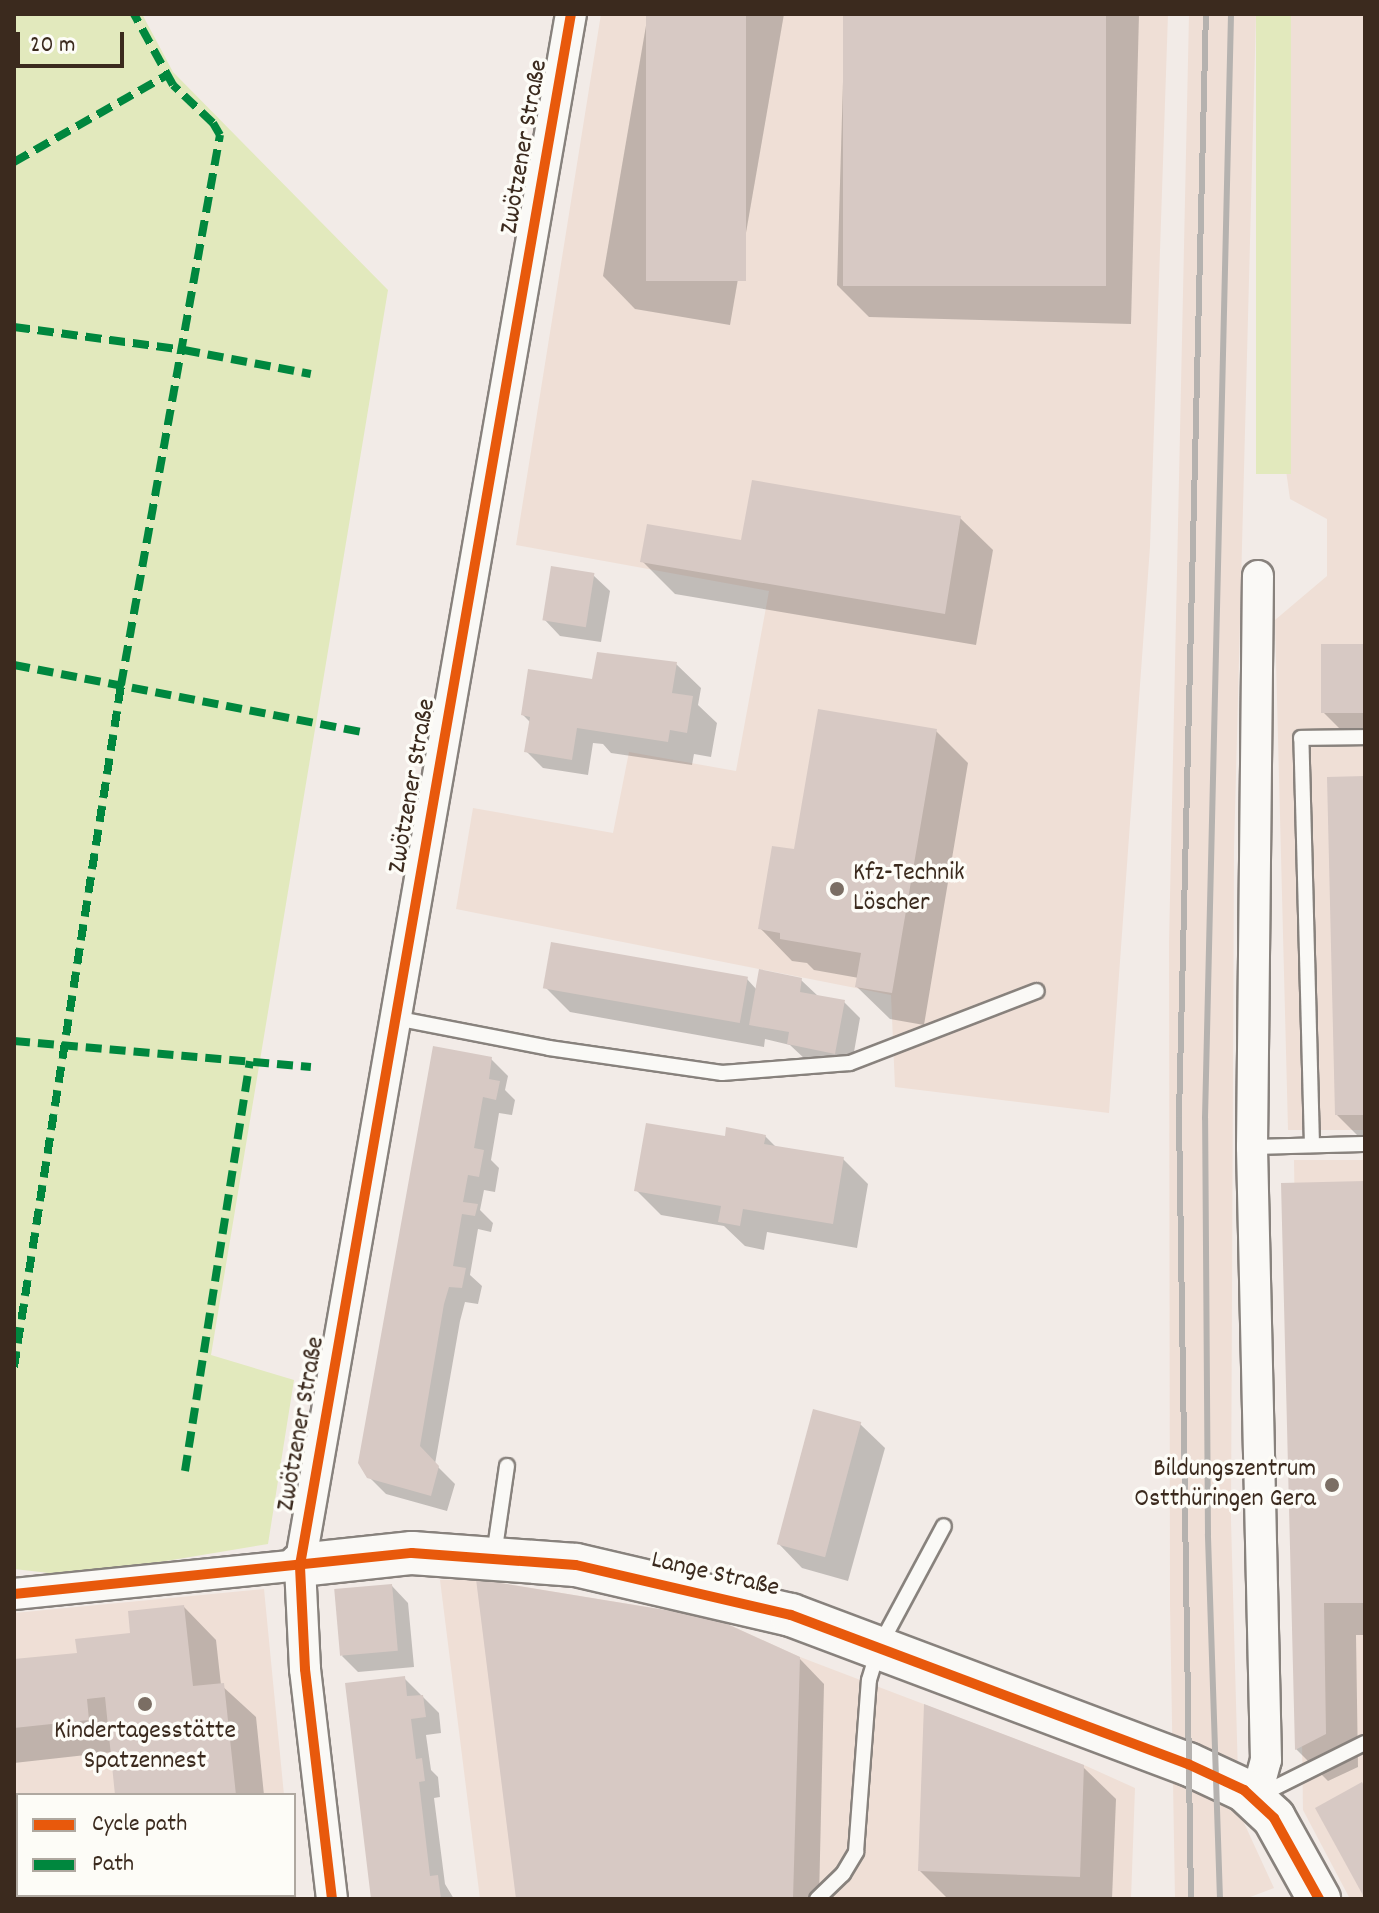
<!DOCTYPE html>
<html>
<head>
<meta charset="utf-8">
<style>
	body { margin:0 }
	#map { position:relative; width:1379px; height:1913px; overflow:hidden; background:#f2ebe7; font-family:Dekko,sans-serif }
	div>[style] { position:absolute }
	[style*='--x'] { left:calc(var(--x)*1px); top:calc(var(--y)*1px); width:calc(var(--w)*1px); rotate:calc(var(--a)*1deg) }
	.built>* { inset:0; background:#efdfd6 }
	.green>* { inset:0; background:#e2e9bd; transform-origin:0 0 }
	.shadow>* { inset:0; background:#0003 }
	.building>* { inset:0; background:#d7c9c4; transform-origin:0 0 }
	.roads { filter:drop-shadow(2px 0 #88827d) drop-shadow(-2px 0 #88827d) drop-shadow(0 2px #88827d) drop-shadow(0 -2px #88827d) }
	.lane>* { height:14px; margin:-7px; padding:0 7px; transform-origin:7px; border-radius:7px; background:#faf9f6 }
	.street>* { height:30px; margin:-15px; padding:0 15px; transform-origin:15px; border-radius:15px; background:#faf9f6 }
	.secondary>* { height:42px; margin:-21px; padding:0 21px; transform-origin:21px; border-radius:21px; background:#faf9f6 }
	.rail>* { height:6px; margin:-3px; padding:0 3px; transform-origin:3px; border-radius:3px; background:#b5b2af }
	.quiet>* { height:8px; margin-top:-4px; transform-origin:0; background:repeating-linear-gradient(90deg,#00873e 0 16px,transparent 0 24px) }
	.cycleway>* { height:10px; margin:-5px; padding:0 5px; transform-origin:5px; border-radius:5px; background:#e8590c }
	.dots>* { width:22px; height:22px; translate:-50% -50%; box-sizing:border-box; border:4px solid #fdfcf7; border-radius:50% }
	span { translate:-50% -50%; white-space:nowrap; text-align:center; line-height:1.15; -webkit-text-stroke:7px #fdfcf7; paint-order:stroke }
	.street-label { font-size:26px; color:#3b2a1e }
	.poi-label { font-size:26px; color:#3b2a1e }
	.left { translate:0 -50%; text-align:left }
	.right { translate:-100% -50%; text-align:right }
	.frame { position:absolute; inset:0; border:16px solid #3b2a1e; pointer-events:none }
	.legend { position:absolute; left:16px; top:1793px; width:280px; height:104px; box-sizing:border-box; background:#fdfcf7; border:2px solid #afa8a0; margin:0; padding:10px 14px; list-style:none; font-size:24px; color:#3b2a1e }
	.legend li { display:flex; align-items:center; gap:16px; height:40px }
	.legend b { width:40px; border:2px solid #afa8a0 }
	.scale { position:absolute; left:16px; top:32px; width:108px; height:36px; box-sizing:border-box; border:4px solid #3b2a1e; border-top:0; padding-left:10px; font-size:24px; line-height:28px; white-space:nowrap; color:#3b2a1e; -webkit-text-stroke:6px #fdfcf7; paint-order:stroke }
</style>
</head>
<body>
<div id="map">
	<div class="built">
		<div style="clip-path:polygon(601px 14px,1168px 14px,1150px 547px,1109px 1113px,895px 1087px,891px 995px,456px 909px,473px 808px,613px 833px,629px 752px,736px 771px,769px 591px,516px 545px)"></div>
		<div style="clip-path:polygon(1189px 14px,1256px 14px,1234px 850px,1231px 1520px,1239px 1812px,1274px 1888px,1245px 1899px,1175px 1899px,1170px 1605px,1169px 943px)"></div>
		<div style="clip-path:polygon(1291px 14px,1365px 14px,1365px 1130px,1288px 1130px,1275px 620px,1327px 576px,1327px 519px,1290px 499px,1284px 456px)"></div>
		<div style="clip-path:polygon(1294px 1160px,1365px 1160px,1365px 1899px,1350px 1899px,1303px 1810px)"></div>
		<div style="clip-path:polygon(476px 1579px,714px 1618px,800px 1657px,1084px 1765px,1135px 1788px,1131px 1899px,480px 1899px,440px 1580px)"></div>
		<div style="clip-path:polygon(264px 1589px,284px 1795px,18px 1795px,18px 1895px,294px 1895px,294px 1880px,297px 1899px,14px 1899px,14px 1613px)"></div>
	</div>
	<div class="green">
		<div style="clip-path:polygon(14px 14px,142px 14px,173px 72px,388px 290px,211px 1355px,294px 1380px,268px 1544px,76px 1576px,14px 1569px)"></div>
		<div style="left:1256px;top:14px;width:35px;height:460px"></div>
	</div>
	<div class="shadow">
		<div style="clip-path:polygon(648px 14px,784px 14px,730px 325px,635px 309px,603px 276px)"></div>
		<div style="clip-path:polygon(845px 14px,1139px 14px,1131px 324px,869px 317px,837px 285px)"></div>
		<div style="clip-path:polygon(960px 518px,993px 550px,976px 645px,675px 594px,642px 561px,743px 542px)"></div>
		<div style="clip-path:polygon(593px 575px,610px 591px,601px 642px,560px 636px,544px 619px)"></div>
		<div style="clip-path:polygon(1365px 646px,1365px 737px,1348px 737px,1323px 712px)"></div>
		<div style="clip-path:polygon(676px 664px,701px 688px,698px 705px,717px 723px,711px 757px,694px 754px,692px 765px,611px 753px,603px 744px,593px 743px,588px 775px,543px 768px,526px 751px,531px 723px,523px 715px,594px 681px)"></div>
		<div style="clip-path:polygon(936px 731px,968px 763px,924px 1025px,890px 1019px,857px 987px,859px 978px,814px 970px,807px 963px,792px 961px,760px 928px,796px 852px)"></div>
		<div style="clip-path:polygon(1365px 778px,1365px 1143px,1337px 1115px)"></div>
		<div style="clip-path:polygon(747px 979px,757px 990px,801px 980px,819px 997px,844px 1002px,860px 1018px,851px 1069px,806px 1060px,790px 1045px,765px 1039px,764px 1047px,570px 1012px,545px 987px)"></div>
		<div style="clip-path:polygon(491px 1059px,508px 1076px,505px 1090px,515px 1100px,512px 1115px,499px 1113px,491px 1160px,499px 1168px,495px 1192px,484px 1190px,480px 1210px,493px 1223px,491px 1232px,478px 1229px,470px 1275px,482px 1286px,478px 1304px,465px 1302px,460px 1321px,435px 1464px,455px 1484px,447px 1511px,386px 1494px,369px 1477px)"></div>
		<div style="clip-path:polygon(765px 1136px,777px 1148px,843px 1159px,868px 1184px,857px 1248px,767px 1232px,764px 1250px,745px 1246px,724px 1226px,661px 1215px,636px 1190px,726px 1139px)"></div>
		<div style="clip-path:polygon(1365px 1183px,1365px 1635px,1356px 1635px,1358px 1767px,1328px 1781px,1296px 1749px)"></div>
		<div style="clip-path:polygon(860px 1424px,885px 1448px,848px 1581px,802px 1568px,778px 1543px)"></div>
		<div style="clip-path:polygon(392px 1586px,408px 1603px,414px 1667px,358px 1672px,342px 1656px)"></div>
		<div style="clip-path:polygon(184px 1607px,216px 1640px,221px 1685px,256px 1717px,264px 1795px,117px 1795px,113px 1752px,14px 1763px,14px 1661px,79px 1654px,132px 1635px)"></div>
		<div style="clip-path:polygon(799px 1658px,824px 1684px,819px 1899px,520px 1899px)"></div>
		<div style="clip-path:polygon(404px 1678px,439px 1713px,441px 1733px,426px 1735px,431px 1770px,438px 1777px,440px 1797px,434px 1798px,445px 1884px,454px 1899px,371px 1899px)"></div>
		<div style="clip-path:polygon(1083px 1767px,1116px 1799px,1112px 1899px,948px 1899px,920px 1871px)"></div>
	</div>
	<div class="building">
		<div style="left:646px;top:14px;width:100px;height:267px"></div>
		<div style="left:843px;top:14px;width:263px;height:272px"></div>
		<div style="clip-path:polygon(752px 480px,961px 516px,945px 614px,640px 562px,647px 524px,741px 540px)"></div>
		<div style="left:551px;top:566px;width:44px;height:55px;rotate:9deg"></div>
		<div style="left:1321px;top:644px;width:44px;height:69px"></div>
		<div style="clip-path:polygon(597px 652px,677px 662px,672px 693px,693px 696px,687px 733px,670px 730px,668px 742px,577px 728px,572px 760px,524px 752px,530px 717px,521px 715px,528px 669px,592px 679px)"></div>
		<div style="clip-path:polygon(818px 709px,937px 729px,892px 993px,855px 987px,861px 953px,780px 939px,780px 933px,758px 929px,772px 846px,794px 849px)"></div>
		<div style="clip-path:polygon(1365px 776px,1365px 1115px,1335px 1115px,1327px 777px)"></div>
		<div style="left:551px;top:942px;width:200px;height:47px;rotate:10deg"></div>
		<div style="clip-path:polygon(759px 969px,802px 978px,800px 992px,845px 1000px,835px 1054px,787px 1044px,789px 1032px,749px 1025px)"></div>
		<div style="clip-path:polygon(433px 1046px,492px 1057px,489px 1079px,500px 1081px,496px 1100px,483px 1097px,474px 1148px,484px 1150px,479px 1177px,468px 1175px,463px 1202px,478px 1204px,475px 1216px,462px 1214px,453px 1266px,466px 1268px,462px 1288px,449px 1287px,444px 1304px,420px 1446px,439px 1466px,431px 1496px,367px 1478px,358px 1463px)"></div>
		<div style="clip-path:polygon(646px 1123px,725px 1136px,726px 1127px,766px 1135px,764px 1144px,844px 1157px,833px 1224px,743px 1209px,740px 1226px,718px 1222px,721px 1206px,634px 1191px)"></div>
		<div style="clip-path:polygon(1365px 1181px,1365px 1603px,1324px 1603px,1326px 1734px,1295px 1750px,1281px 1183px)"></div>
		<div style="left:813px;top:1409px;width:50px;height:140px;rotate:15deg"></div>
		<div style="clip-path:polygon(476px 1579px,714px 1618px,800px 1657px,793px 1899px,516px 1899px)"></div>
		<div style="left:392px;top:1584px;width:67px;height:58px;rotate:85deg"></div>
		<div style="clip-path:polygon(184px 1605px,193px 1686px,224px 1683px,236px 1795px,115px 1795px,105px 1697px,87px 1699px,89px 1720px,14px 1728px,14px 1659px,77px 1653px,75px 1639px,130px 1633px,128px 1611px)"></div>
		<div style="clip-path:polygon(405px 1676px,407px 1696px,423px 1695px,426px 1717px,411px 1719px,416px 1759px,422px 1758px,425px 1781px,419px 1782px,430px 1876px,438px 1875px,441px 1899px,371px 1899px,345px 1683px)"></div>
		<div style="clip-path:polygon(924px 1704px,1084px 1765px,1080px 1877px,918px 1871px)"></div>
		<div style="clip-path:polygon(1362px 1782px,1365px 1788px,1365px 1899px,1315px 1808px)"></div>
	</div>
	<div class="roads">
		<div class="lane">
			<div style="--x:395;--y:1018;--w:157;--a:11"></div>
			<div style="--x:549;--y:1048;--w:175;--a:8.2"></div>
			<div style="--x:722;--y:1073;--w:128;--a:-4.5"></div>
			<div style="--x:850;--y:1063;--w:200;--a:-21.1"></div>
			<div style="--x:1312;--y:1145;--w:407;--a:-91.5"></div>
			<div style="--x:1301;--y:738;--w:64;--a:-0.9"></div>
			<div style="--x:1252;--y:1147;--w:113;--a:-1.5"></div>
			<div style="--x:494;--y:1555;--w:90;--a:-81.7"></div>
			<div style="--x:1258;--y:1796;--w:119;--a:-26.4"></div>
			<div style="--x:817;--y:1899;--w:36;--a:-44"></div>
			<div style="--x:843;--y:1874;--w:26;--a:-59"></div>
			<div style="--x:856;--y:1852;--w:172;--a:-85.7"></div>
			<div style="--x:869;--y:1680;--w:34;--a:-73"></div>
			<div style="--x:879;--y:1647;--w:137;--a:-61.8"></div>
		</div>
		<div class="street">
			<div style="--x:14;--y:1594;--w:287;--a:-5.8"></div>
			<div style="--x:1256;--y:1797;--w:38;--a:-75"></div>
			<div style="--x:1266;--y:1760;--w:613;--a:-91.31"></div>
			<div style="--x:1252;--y:1147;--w:571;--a:-89.4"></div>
			<div style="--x:332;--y:1899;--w:232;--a:-96.7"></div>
			<div style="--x:305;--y:1669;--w:104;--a:-92.8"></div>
			<div style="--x:300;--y:1565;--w:1574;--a:-80.09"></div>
		</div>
		<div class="secondary">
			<div style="--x:300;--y:1565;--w:113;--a:-6.1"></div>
			<div style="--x:412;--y:1553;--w:164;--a:4.2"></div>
			<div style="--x:576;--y:1565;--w:221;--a:13.1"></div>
			<div style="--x:791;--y:1615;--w:424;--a:20.6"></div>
			<div style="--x:1188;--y:1764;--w:62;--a:24.9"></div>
			<div style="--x:1244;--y:1790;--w:41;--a:43"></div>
			<div style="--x:1274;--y:1818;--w:93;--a:60.9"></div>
		</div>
	</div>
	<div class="rail">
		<div style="--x:1191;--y:1899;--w:784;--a:-90.88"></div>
		<div style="--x:1179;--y:1115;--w:1101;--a:-88.6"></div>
		<div style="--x:1220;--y:1899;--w:365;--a:-91.9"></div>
		<div style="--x:1208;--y:1534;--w:416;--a:-90.4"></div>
		<div style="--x:1205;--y:1118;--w:1104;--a:-88.65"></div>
	</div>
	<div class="quiet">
		<div style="--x:14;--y:162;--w:176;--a:-29.6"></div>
		<div style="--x:14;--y:327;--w:172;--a:7.7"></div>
		<div style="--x:184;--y:350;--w:129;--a:10.7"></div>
		<div style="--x:14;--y:665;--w:360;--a:10.9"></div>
		<div style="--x:14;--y:1041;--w:298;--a:5"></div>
		<div style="--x:14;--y:1367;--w:690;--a:-81.08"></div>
		<div style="--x:121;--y:685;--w:559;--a:-79.8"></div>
		<div style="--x:220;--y:135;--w:14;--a:-120"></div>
		<div style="--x:213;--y:123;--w:55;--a:-136.5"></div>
		<div style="--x:173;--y:85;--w:81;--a:-118.8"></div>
		<div style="--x:185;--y:1471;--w:415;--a:-81"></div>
	</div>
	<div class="cycleway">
		<div style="--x:14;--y:1594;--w:400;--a:-5.9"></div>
		<div style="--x:412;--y:1553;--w:164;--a:4.2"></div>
		<div style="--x:576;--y:1565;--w:221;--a:13.1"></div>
		<div style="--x:791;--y:1615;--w:424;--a:20.6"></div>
		<div style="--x:1188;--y:1764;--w:62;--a:24.9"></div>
		<div style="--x:1244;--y:1790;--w:41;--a:43"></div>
		<div style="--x:1274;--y:1818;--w:93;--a:60.9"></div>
		<div style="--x:332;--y:1899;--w:232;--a:-96.7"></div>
		<div style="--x:305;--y:1669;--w:104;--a:-92.8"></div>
		<div style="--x:300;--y:1565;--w:1574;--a:-80.09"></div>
	</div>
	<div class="dots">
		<div style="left:837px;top:889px;background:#7b6e64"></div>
		<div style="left:1332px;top:1485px;background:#7b6e64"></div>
		<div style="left:145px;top:1704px;background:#7b6e64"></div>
	</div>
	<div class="street-label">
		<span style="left:525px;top:147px;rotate:-80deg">Zwötzener Straße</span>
		<span style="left:413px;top:786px;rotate:-80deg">Zwötzener Straße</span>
		<span style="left:302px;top:1424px;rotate:-80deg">Zwötzener Straße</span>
		<span style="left:715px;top:1575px;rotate:13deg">Lange Straße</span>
	</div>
	<div class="poi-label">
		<span class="left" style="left:853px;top:889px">Kfz-Technik<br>Löscher</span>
		<span class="right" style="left:1316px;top:1485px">Bildungszentrum<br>Ostthüringen Gera</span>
		<span style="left:145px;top:1747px">Kindertagesstätte<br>Spatzennest</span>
	</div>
	<div class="frame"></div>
	<ul class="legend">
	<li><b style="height:10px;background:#e8590c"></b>Cycle path</li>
	<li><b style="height:10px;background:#00873e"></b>Path</li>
	</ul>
	<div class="scale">20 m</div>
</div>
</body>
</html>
